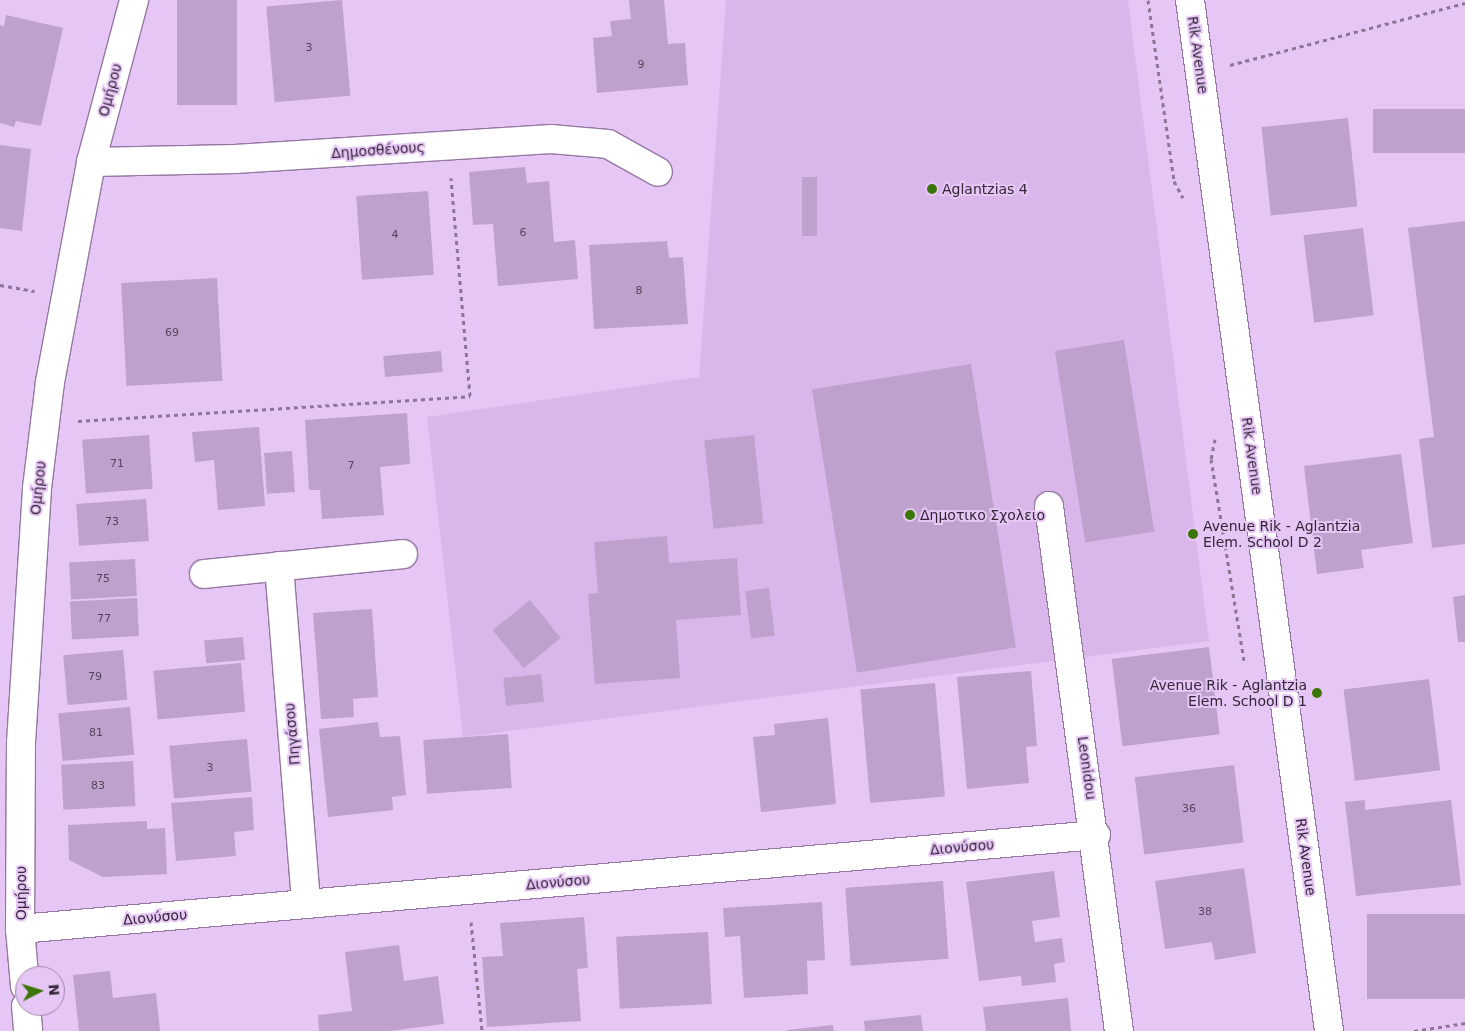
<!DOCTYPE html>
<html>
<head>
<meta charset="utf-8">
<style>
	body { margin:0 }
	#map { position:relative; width:1465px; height:1031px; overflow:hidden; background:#e6c6f5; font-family:"DejaVu Sans",sans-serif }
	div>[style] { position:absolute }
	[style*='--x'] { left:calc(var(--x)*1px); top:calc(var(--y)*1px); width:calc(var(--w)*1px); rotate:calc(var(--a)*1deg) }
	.built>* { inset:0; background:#dab7eb }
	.building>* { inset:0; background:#bfa1ce; transform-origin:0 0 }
	.path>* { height:3px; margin-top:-1.5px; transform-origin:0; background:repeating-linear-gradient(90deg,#8c7696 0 4px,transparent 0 8px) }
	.roads { filter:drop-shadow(1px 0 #9477a2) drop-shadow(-1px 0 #9477a2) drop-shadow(0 1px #9477a2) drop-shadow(0 -1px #9477a2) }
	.street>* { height:28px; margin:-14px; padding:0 14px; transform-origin:14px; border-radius:14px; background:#fff }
	.secondary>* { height:28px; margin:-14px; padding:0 14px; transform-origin:14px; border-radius:14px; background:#fff }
	.dots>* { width:14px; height:14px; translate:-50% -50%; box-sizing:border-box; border:2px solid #e6c6f5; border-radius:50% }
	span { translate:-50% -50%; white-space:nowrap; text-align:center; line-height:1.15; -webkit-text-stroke:4px #e6c6f5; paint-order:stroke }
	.number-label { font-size:11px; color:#55455d }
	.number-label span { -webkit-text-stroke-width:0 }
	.street-label { font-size:14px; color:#322637 }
	.poi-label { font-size:14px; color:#322637 }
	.left { translate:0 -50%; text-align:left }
	.right { translate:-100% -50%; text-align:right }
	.north { position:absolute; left:15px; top:966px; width:50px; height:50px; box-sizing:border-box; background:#e6c6f5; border:1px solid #9e86a9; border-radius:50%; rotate:85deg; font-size:14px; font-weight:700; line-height:20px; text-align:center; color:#322637 }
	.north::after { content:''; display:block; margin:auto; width:18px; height:22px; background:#3c7507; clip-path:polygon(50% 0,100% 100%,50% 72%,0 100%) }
</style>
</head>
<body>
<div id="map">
	<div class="built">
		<div style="clip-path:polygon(726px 0,1128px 0,1209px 641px,463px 737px,427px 417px,699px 377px)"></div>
	</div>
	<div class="building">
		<div style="left:177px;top:0;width:60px;height:105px"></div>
		<div style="left:342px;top:0;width:96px;height:76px;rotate:85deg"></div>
		<div style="clip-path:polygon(629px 0,664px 0,668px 44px,685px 43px,688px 85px,597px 93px,593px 38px,612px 36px,610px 21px,631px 19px)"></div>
		<div style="clip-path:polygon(6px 15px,63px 28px,41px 126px,16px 121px,14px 127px,0 123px,0 25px,4px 26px)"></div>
		<div style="left:1465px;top:109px;width:44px;height:92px;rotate:90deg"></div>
		<div style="left:1348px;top:118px;width:89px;height:87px;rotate:84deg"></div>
		<div style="clip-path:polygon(0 145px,31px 149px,22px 231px,0 228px)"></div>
		<div style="clip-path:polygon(525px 167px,527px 183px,549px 181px,554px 242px,575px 240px,578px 279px,498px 286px,493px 224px,473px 225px,469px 172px)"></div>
		<div style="left:802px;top:177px;width:15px;height:59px"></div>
		<div style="left:428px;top:191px;width:84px;height:72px;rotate:86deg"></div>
		<div style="clip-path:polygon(1465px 221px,1465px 544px,1432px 548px,1419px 439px,1434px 437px,1408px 228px)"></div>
		<div style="left:1363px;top:228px;width:88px;height:60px;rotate:83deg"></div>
		<div style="clip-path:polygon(667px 241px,669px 258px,683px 257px,688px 324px,594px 329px,589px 245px)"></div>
		<div style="left:217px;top:278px;width:103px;height:96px;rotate:87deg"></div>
		<div style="left:1124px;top:340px;width:194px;height:70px;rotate:81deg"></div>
		<div style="left:441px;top:351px;width:21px;height:58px;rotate:85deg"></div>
		<div style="left:971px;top:364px;width:287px;height:161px;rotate:81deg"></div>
		<div style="clip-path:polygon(407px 413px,410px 464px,380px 467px,384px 515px,322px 519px,320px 490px,309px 490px,305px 420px)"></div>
		<div style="clip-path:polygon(259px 427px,265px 506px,218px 510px,214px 460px,195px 462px,192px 432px)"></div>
		<div style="left:149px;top:435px;width:54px;height:67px;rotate:86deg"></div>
		<div style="left:754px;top:435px;width:89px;height:50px;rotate:84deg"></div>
		<div style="left:292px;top:451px;width:41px;height:28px;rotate:86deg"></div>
		<div style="clip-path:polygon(1401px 454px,1413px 543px,1361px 550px,1364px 568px,1317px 574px,1304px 466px)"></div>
		<div style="left:146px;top:499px;width:42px;height:70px;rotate:86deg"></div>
		<div style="clip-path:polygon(667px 536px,669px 563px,737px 558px,741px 615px,676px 620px,680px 678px,595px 684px,588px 594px,598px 593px,594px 542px)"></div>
		<div style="left:135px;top:559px;width:37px;height:66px;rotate:87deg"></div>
		<div style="left:769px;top:588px;width:48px;height:24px;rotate:83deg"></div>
		<div style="clip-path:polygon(1465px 595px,1465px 642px,1458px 642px,1453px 597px)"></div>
		<div style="left:137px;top:598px;width:38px;height:67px;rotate:87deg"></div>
		<div style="left:530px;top:600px;width:49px;height:48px;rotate:51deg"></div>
		<div style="clip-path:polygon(372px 609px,378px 697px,353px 699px,354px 717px,321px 719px,313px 613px)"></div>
		<div style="left:243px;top:637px;width:23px;height:39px;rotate:85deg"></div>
		<div style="left:1209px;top:647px;width:88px;height:98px;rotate:83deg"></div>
		<div style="left:123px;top:650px;width:50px;height:60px;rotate:85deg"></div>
		<div style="left:241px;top:663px;width:49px;height:88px;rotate:85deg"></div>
		<div style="clip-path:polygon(1031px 671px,1037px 746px,1026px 747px,1029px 783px,967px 789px,957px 677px)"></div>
		<div style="left:541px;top:674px;width:28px;height:38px;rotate:84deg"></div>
		<div style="left:1429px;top:679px;width:92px;height:86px;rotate:83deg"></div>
		<div style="left:935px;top:683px;width:114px;height:75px;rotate:85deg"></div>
		<div style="left:130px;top:707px;width:48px;height:72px;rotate:85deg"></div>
		<div style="clip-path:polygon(828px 718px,836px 804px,761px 812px,753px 737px,775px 735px,774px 724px)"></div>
		<div style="clip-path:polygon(378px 722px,380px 737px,400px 736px,406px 795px,392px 797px,393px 810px,328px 817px,319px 729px)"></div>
		<div style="left:508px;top:734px;width:54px;height:85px;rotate:86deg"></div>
		<div style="left:247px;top:739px;width:53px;height:78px;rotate:85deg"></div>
		<div style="left:133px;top:761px;width:45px;height:72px;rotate:87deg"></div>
		<div style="left:1234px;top:765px;width:78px;height:100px;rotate:83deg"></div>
		<div style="clip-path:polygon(252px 797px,254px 830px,234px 832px,236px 856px,176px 861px,171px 803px)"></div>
		<div style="clip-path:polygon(1365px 800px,1365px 810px,1451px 800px,1461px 885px,1356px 896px,1345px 802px)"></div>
		<div style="clip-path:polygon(147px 821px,147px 829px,165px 828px,167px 874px,103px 877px,69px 860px,68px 825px)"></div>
		<div style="clip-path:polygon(1244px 868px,1256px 953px,1215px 960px,1212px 942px,1165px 949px,1155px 881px)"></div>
		<div style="clip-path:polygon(1054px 871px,1060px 917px,1032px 921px,1035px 942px,1062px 938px,1065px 962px,1054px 964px,1056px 982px,1022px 986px,1021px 976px,979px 981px,966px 882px)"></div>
		<div style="left:943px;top:881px;width:78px;height:98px;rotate:86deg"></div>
		<div style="clip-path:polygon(822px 902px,825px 960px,807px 961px,808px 994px,744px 998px,740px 936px,725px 937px,723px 908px)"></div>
		<div style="left:1465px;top:914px;width:85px;height:98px;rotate:90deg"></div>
		<div style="clip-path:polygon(584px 917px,588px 968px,577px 969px,581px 1021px,487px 1027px,482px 957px,503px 956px,500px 923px)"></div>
		<div style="left:708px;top:932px;width:72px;height:92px;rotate:87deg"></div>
		<div style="clip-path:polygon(399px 945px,404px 981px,438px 976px,444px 1024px,390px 1031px,319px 1031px,318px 1015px,352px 1011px,345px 952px)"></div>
		<div style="clip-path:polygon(110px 971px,113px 998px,156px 993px,160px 1031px,79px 1031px,73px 975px)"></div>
		<div style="clip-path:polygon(1068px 998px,1071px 1031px,986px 1031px,983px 1007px)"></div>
		<div style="clip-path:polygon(921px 1015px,923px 1031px,865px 1031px,864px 1021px)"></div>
		<div style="clip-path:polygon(833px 1025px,834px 1031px,787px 1031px,787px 1030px)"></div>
	</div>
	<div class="path">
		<div style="--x:1148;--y:0;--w:183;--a:81.8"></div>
		<div style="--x:1174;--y:181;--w:19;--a:62"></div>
		<div style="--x:1230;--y:65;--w:243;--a:-14.8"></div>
		<div style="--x:0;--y:285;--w:35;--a:10"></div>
		<div style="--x:78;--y:421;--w:393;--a:-3.6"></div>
		<div style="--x:470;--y:396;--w:219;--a:-95"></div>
		<div style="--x:1215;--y:439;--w:20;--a:101"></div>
		<div style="--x:1211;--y:459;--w:204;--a:80.7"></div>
		<div style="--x:471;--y:922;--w:110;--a:84.2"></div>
		<div style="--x:1414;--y:1031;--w:52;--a:-8.9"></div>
	</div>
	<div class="roads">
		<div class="street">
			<div style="--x:91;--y:162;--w:144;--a:-1.2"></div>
			<div style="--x:235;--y:159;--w:317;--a:-3.6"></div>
			<div style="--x:551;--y:139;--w:57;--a:5"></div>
			<div style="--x:608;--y:144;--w:57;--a:29.2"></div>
			<div style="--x:1049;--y:506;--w:530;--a:82.41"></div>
			<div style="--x:279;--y:566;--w:338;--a:85.4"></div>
			<div style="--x:204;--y:574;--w:200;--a:-5.7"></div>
			<div style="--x:20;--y:929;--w:1080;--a:-4.99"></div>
		</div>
		<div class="secondary">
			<div style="--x:1190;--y:0;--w:1040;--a:82.32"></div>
			<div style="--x:25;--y:986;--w:57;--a:-95"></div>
			<div style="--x:20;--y:929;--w:186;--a:-89.7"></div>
			<div style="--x:21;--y:743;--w:256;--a:-86.4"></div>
			<div style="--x:37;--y:488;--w:107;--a:-83"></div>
			<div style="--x:50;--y:382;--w:224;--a:-79.4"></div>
			<div style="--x:91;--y:162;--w:168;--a:-75.1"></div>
			<div style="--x:26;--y:1006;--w:25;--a:85"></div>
		</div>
	</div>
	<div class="dots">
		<div style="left:932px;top:189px;background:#3c7507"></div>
		<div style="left:910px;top:515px;background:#3c7507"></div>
		<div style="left:1193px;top:534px;background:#3c7507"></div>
		<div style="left:1317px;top:693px;background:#3c7507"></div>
	</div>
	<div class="number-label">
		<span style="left:309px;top:48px">3</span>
		<span style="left:641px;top:65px">9</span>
		<span style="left:523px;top:233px">6</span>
		<span style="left:395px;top:235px">4</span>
		<span style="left:639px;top:291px">8</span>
		<span style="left:172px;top:333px">69</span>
		<span style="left:117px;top:464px">71</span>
		<span style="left:351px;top:466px">7</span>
		<span style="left:112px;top:522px">73</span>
		<span style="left:103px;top:579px">75</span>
		<span style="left:104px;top:619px">77</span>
		<span style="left:95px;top:677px">79</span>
		<span style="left:96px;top:733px">81</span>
		<span style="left:210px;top:768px">3</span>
		<span style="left:98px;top:786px">83</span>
		<span style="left:1189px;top:809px">36</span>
		<span style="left:1205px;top:912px">38</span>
	</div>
	<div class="street-label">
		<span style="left:1198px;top:55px;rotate:82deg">Rik Avenue</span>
		<span style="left:110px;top:90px;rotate:-75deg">Ομήρου</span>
		<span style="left:378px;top:150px;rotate:-4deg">Δημοσθένους</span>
		<span style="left:1252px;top:456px;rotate:82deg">Rik Avenue</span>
		<span style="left:38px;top:488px;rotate:-84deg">Ομήρου</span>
		<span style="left:292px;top:734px;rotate:-95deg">Πηγάσου</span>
		<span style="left:1087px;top:768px;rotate:82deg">Leonidou</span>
		<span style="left:962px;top:847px;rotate:-5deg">Διονύσου</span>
		<span style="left:1306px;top:857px;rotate:82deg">Rik Avenue</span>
		<span style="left:558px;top:882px;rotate:-5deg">Διονύσου</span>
		<span style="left:21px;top:893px;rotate:-90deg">Ομήρου</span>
		<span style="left:155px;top:917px;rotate:-5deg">Διονύσου</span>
	</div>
	<div class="poi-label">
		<span class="left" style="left:942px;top:189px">Aglantzias 4</span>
		<span class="left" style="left:920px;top:515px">Δημοτικο Σχολειο</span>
		<span class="left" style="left:1203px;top:534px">Avenue Rik - Aglantzia<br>Elem. School D 2</span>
		<span class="right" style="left:1307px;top:693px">Avenue Rik - Aglantzia<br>Elem. School D 1</span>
	</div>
	<div class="north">N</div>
</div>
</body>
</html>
